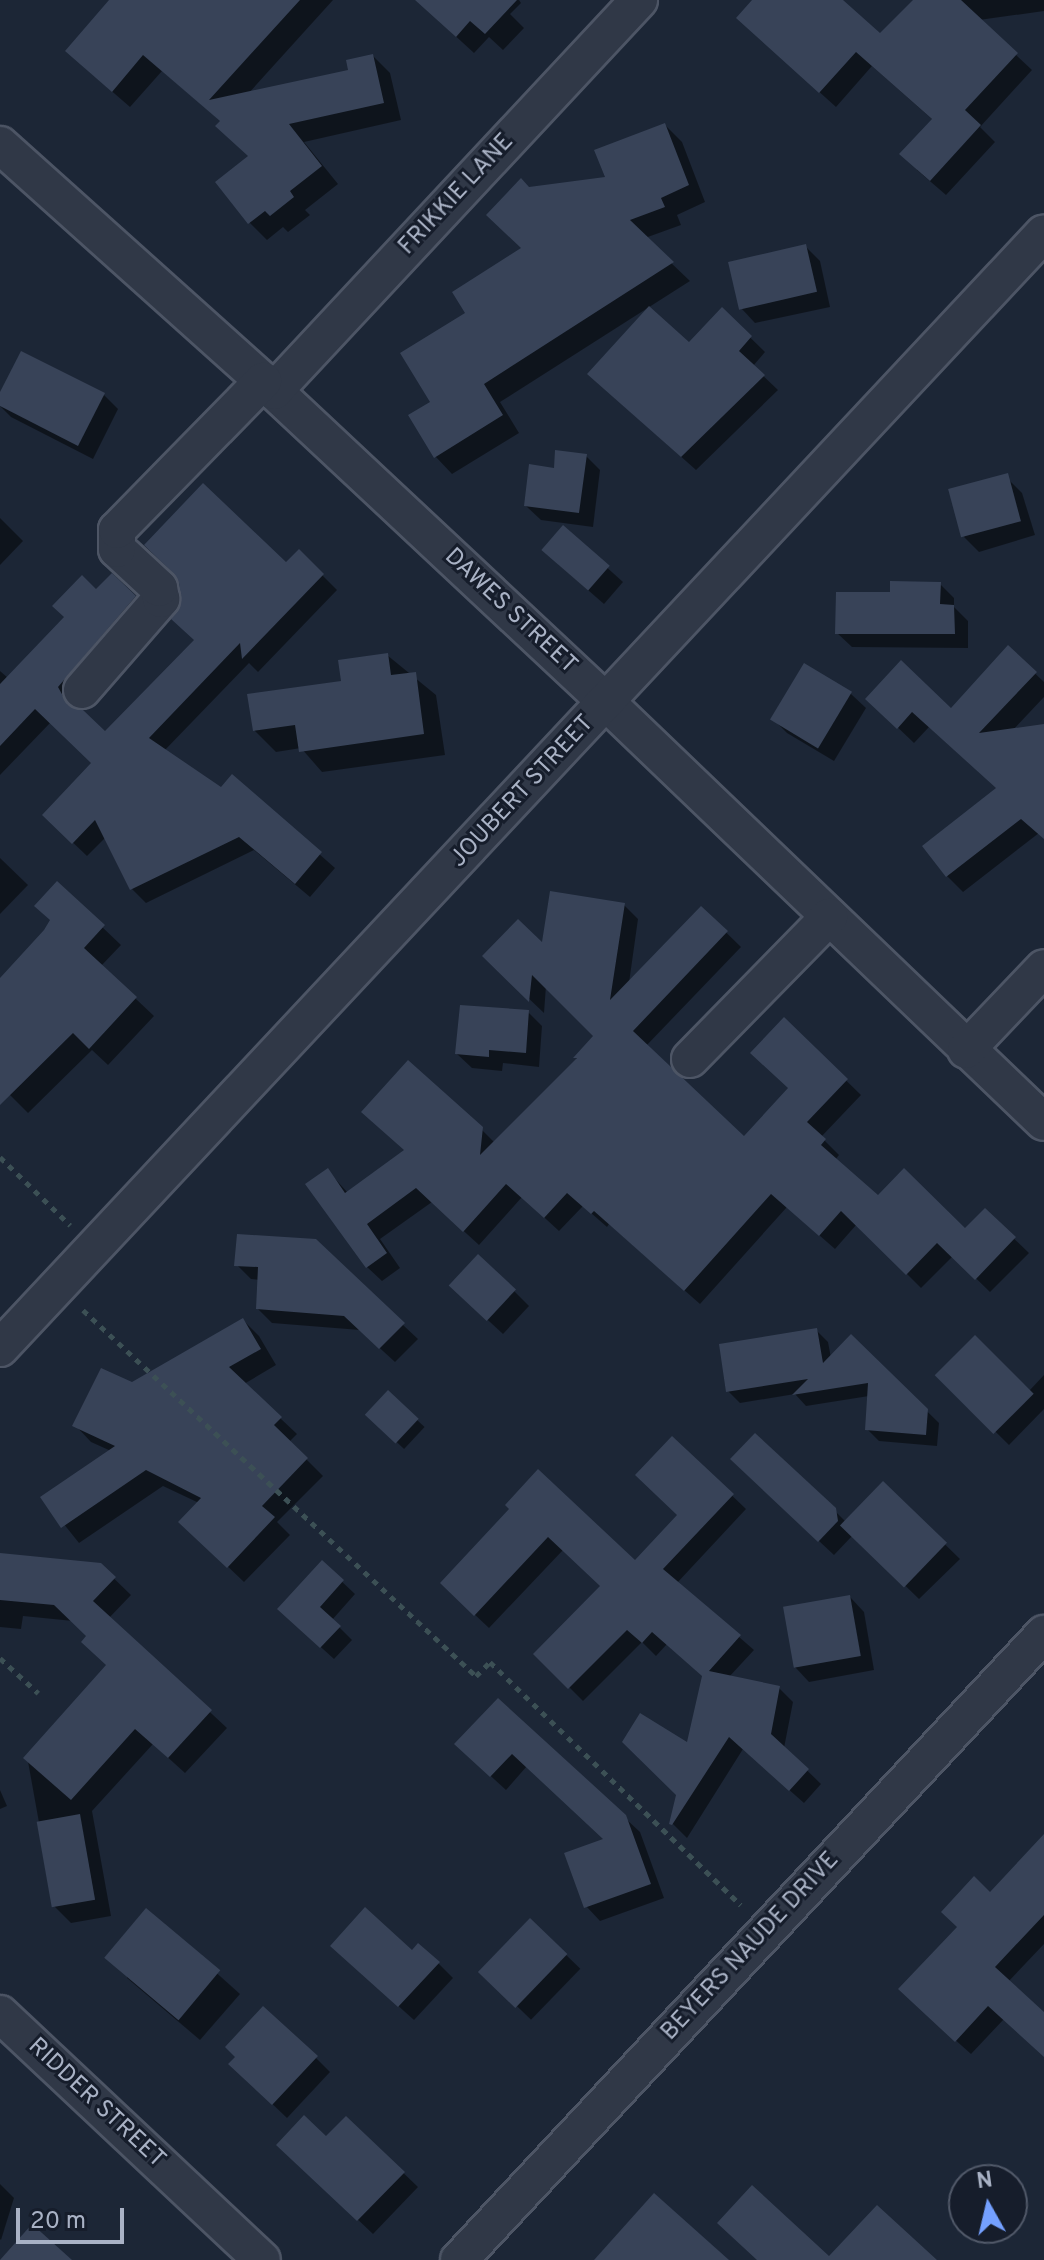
<!DOCTYPE html>
<html>
<head>
<meta charset="utf-8">
<style>
	body { margin:0 }
	#map { position:relative; width:1044px; height:2260px; overflow:hidden; background:#1c2636; font-family:Overpass,sans-serif }
	div>[style] { position:absolute }
	[style*='--x'] { left:calc(var(--x)*1px); top:calc(var(--y)*1px); width:calc(var(--w)*1px); rotate:calc(var(--a)*1deg) }
	.shadow>* { inset:0; background:#0007; transform-origin:0 0 }
	.building>* { inset:0; background:#384358; transform-origin:0 0 }
	.path>* { height:5px; margin-top:-2.5px; transform-origin:0; background:repeating-linear-gradient(90deg,#3c5055 0 6px,transparent 0 12px) }
	.roads { filter:drop-shadow(2px 0 #4d5565) drop-shadow(-2px 0 #4d5565) drop-shadow(0 2px #4d5565) drop-shadow(0 -2px #4d5565) }
	.minor>* { height:36px; margin:-18px; padding:0 18px; transform-origin:18px; border-radius:18px; background:#303847 }
	span { translate:-50% -50%; white-space:nowrap; text-align:center; line-height:1.15; -webkit-text-stroke:6px #161d2b; paint-order:stroke }
	.street-label { font-size:24px; color:#a9b2c5 }
	.north { position:absolute; left:948px; top:2164px; width:80px; height:80px; box-sizing:border-box; background:#161d2b; border:2px solid #515969; border-radius:50%; rotate:352deg; font-size:22px; font-weight:700; line-height:32px; text-align:center; color:#a9b2c5 }
	.north::after { content:''; display:block; margin:auto; width:28px; height:36px; background:#74a0ff; clip-path:polygon(50% 0,100% 100%,50% 72%,0 100%) }
	.scale { position:absolute; left:16px; top:2208px; width:108px; height:36px; box-sizing:border-box; border:4px solid #a9b2c5; border-top:0; padding-left:10px; font-size:24px; line-height:28px; white-space:nowrap; color:#a9b2c5; -webkit-text-stroke:6px #161d2b; paint-order:stroke }
</style>
</head>
<body>
<div id="map">
	<div class="shadow">
		<div style="clip-path:polygon(111px 0,333px 0,248px 94px,351px 72px,373px 56px,390px 73px,401px 120px,304px 142px,338px 184px,305px 210px,310px 215px,288px 232px,283px 227px,267px 240px,250px 223px,250px 157px,222px 122px,162px 71px,130px 107px,85px 68px)"></div>
		<div style="clip-path:polygon(422px 0,519px 0,521px 3px,510px 14px,524px 28px,503px 50px,489px 37px,474px 53px,438px 20px)"></div>
		<div style="clip-path:polygon(755px 0,840px 0,880px 36px,916px 0,1044px 0,1044px 11px,979px 20px,1032px 70px,980px 127px,995px 142px,946px 195px,917px 170px,933px 120px,872px 66px,836px 107px,754px 33px)"></div>
		<div style="clip-path:polygon(665px 125px,682px 142px,705px 202px,677px 215px,681px 225px,645px 238px,690px 281px,500px 402px,519px 433px,452px 474px,435px 456px,432px 402px,468px 314px,524px 249px,529px 189px,608px 179px)"></div>
		<div style="clip-path:polygon(805px 246px,820px 261px,830px 307px,755px 323px,741px 308px)"></div>
		<div style="clip-path:polygon(722px 310px,765px 352px,753px 366px,778px 390px,696px 470px,604px 388px,689px 345px)"></div>
		<div style="clip-path:polygon(104px 395px,118px 409px,93px 459px,11px 417px,0 406px,0 396px)"></div>
		<div style="clip-path:polygon(586px 456px,600px 470px,593px 527px,541px 520px,526px 506px,555px 470px)"></div>
		<div style="clip-path:polygon(1008px 479px,1022px 493px,1035px 535px,979px 552px,964px 537px)"></div>
		<div style="clip-path:polygon(0 518px,23px 541px,0 565px)"></div>
		<div style="clip-path:polygon(563px 528px,623px 582px,604px 604px,558px 564px)"></div>
		<div style="clip-path:polygon(299px 552px,337px 590px,258px 672px,249px 663px,164px 751px,221px 790px,232px 777px,335px 868px,310px 897px,254px 850px,146px 903px,132px 889px,106px 837px,87px 856px,44px 815px,94px 763px,51px 722px,0 775px,0 671px,8px 678px,96px 592px,135px 597px,149px 611px,71px 702px,105px 734px)"></div>
		<div style="clip-path:polygon(940px 584px,954px 598px,954px 607px,968px 621px,968px 648px,852px 647px,837px 633px,892px 594px)"></div>
		<div style="clip-path:polygon(1008px 648px,1044px 682px,1044px 697px,1013px 730px,1044px 726px,1044px 838px,1039px 833px,963px 892px,947px 876px,998px 789px,929px 727px,914px 743px,868px 699px,951px 711px)"></div>
		<div style="clip-path:polygon(387px 655px,436px 695px,445px 755px,322px 772px,301px 748px,276px 752px,254px 730px)"></div>
		<div style="clip-path:polygon(804px 666px,851px 694px,866px 708px,834px 761px,787px 733px,773px 719px)"></div>
		<div style="clip-path:polygon(0 858px,28px 885px,0 914px)"></div>
		<div style="clip-path:polygon(57px 884px,121px 945px,101px 966px,154px 1016px,108px 1065px,92px 1050px,28px 1113px,0 1085px,0 981px,46px 932px,52px 921px)"></div>
		<div style="clip-path:polygon(624px 905px,638px 919px,629px 983px,701px 908px,741px 947px,646px 1046px,744px 1139px,790px 1089px,784px 1020px,861px 1095px,821px 1137px,839px 1155px,835px 1160px,878px 1198px,965px 1231px,985px 1211px,1029px 1253px,990px 1292px,953px 1256px,921px 1288px,857px 1224px,835px 1249px,787px 1207px,700px 1304px,609px 1224px,607px 1227px,583px 1206px,559px 1231px,522px 1197px,479px 1245px,432px 1202px,380px 1239px,400px 1268px,382px 1281px,367px 1267px,328px 1171px,348px 1193px,481px 1129px,495px 1143px,578px 1060px,576px 1058px,596px 1036px,546px 986px,544px 1013px,484px 956px,543px 946px)"></div>
		<div style="clip-path:polygon(528px 1012px,542px 1026px,539px 1067px,503px 1063px,502px 1071px,472px 1068px,457px 1054px)"></div>
		<div style="clip-path:polygon(239px 1236px,403px 1325px,418px 1339px,395px 1362px,360px 1330px,272px 1323px,258px 1309px,260px 1280px,251px 1279px,237px 1265px)"></div>
		<div style="clip-path:polygon(514px 1291px,529px 1306px,503px 1334px,465px 1299px)"></div>
		<div style="clip-path:polygon(243px 1320px,259px 1336px,276px 1365px,244px 1384px,297px 1434px,289px 1442px,323px 1476px,277px 1522px,290px 1535px,244px 1582px,181px 1522px,199px 1503px,163px 1486px,79px 1543px,43px 1498px,111px 1451px,91px 1442px,75px 1425px,132px 1385px)"></div>
		<div style="clip-path:polygon(817px 1331px,828px 1342px,831px 1358px,851px 1337px,939px 1423px,937px 1446px,879px 1441px,867px 1429px,869px 1396px,806px 1406px,795px 1394px,740px 1403px,728px 1391px)"></div>
		<div style="clip-path:polygon(938px 1375px,1029px 1391px,1044px 1375px,1044px 1409px,1009px 1445px)"></div>
		<div style="left:388px;top:1393px;width:50px;height:30px;rotate:43deg"></div>
		<div style="clip-path:polygon(673px 1439px,746px 1509px,677px 1583px,754px 1650px,729px 1677px,779px 1688px,793px 1702px,784px 1748px,821px 1784px,804px 1803px,743px 1749px,687px 1838px,672px 1823px,704px 1677px,667px 1644px,656px 1656px,642px 1642px,583px 1701px,536px 1654px,603px 1586px,563px 1550px,489px 1628px,456px 1597px,512px 1509px,635px 1563px,679px 1515px)"></div>
		<div style="clip-path:polygon(747px 1474px,834px 1510px,846px 1522px,883px 1484px,960px 1559px,919px 1599px,853px 1535px,834px 1555px)"></div>
		<div style="clip-path:polygon(0 1555px,100px 1565px,131px 1595px,109px 1618px,227px 1728px,185px 1773px,153px 1744px,92px 1811px,111px 1916px,71px 1923px,54px 1906px,27px 1756px,108px 1666px,89px 1636px,73px 1621px,23px 1616px,21px 1629px,0 1627px)"></div>
		<div style="clip-path:polygon(322px 1563px,355px 1594px,332px 1620px,352px 1640px,334px 1659px,292px 1621px)"></div>
		<div style="clip-path:polygon(850px 1597px,864px 1612px,874px 1670px,809px 1682px,795px 1667px)"></div>
		<div style="clip-path:polygon(498px 1700px,640px 1832px,664px 1898px,600px 1921px,586px 1906px,606px 1840px,527px 1766px,506px 1790px,471px 1758px)"></div>
		<div style="clip-path:polygon(0 1790px,7px 1806px,0 1809px)"></div>
		<div style="clip-path:polygon(1044px 1836px,1044px 1944px,1008px 1982px,1044px 2014px,1044px 2055px,1004px 2019px,971px 2054px,915px 2004px,959px 1927px)"></div>
		<div style="clip-path:polygon(152px 1915px,240px 1994px,200px 2040px,127px 1978px)"></div>
		<div style="left:530px;top:1920px;width:70px;height:71px;rotate:44deg"></div>
		<div style="clip-path:polygon(412px 1953px,438px 1963px,453px 1978px,414px 2020px,347px 1960px)"></div>
		<div style="clip-path:polygon(316px 2058px,330px 2072px,287px 2118px,245px 2078px)"></div>
		<div style="clip-path:polygon(346px 2118px,418px 2187px,373px 2234px,294px 2159px,327px 2139px)"></div>
		<div style="clip-path:polygon(0 2184px,14px 2198px,1px 2240px,0 2239px)"></div>
	</div>
	<div class="building">
		<div style="clip-path:polygon(109px 0,300px 0,209px 100px,348px 70px,346px 60px,373px 54px,384px 103px,289px 124px,322px 166px,290px 191px,294px 197px,270px 216px,265px 211px,248px 224px,215px 182px,248px 156px,215px 126px,220px 121px,143px 55px,112px 92px,65px 51px)"></div>
		<div style="clip-path:polygon(415px 0,517px 0,485px 34px,470px 21px,456px 37px)"></div>
		<div style="clip-path:polygon(752px 0,843px 0,880px 33px,913px 0,961px 0,1018px 53px,965px 110px,981px 125px,930px 181px,899px 154px,932px 119px,856px 52px,819px 93px,736px 18px)"></div>
		<div style="clip-path:polygon(665px 123px,689px 185px,661px 198px,665px 207px,630px 220px,674px 262px,484px 384px,503px 415px,434px 458px,408px 415px,430px 402px,400px 353px,465px 313px,452px 292px,521px 248px,486px 215px,521px 178px,529px 187px,605px 177px,594px 150px)"></div>
		<div style="left:806px;top:244px;width:49px;height:80px;rotate:77deg"></div>
		<div style="clip-path:polygon(649px 306px,689px 342px,722px 307px,752px 336px,739px 351px,765px 375px,681px 457px,587px 374px)"></div>
		<div style="clip-path:polygon(21px 351px,105px 393px,78px 446px,0 406px,0 392px)"></div>
		<div style="clip-path:polygon(555px 450px,587px 454px,579px 513px,524px 506px,529px 464px,554px 468px)"></div>
		<div style="left:1008px;top:473px;width:50px;height:62px;rotate:75deg"></div>
		<div style="clip-path:polygon(203px 483px,286px 562px,299px 549px,324px 574px,242px 659px,240px 643px,149px 738px,221px 787px,232px 774px,322px 852px,295px 884px,239px 837px,130px 890px,95px 820px,72px 844px,42px 815px,91px 763px,35px 709px,0 746px,0 684px,64px 617px,52px 606px,82px 575px,96px 589px,112px 573px,136px 596px,58px 687px,68px 705px,83px 710px,105px 731px,194px 640px,171px 619px,181px 604px,179px 583px,173px 573px,144px 545px)"></div>
		<div style="left:563px;top:525px;width:62px;height:33px;rotate:41deg"></div>
		<div style="clip-path:polygon(890px 581px,941px 582px,940px 604px,954px 605px,955px 634px,835px 634px,836px 592px,890px 592px)"></div>
		<div style="clip-path:polygon(1008px 645px,1037px 672px,979px 733px,1044px 724px,1044px 839px,1021px 819px,946px 877px,922px 846px,996px 788px,912px 712px,897px 729px,865px 699px,901px 660px,951px 708px)"></div>
		<div style="clip-path:polygon(388px 653px,391px 675px,416px 672px,424px 734px,299px 752px,295px 725px,253px 731px,247px 694px,341px 681px,338px 660px)"></div>
		<div style="left:804px;top:663px;width:56px;height:66px;rotate:31deg"></div>
		<div style="clip-path:polygon(57px 881px,105px 925px,84px 948px,137px 997px,89px 1049px,73px 1033px,0 1105px,0 978px,44px 930px,50px 920px,34px 906px)"></div>
		<div style="clip-path:polygon(550px 891px,625px 903px,610px 1000px,701px 906px,728px 931px,633px 1031px,744px 1136px,788px 1088px,750px 1053px,784px 1017px,848px 1079px,807px 1122px,826px 1139px,821px 1145px,878px 1195px,904px 1168px,965px 1228px,985px 1208px,1016px 1237px,975px 1280px,937px 1243px,906px 1275px,841px 1211px,819px 1236px,771px 1194px,684px 1291px,594px 1211px,591px 1214px,567px 1193px,544px 1218px,506px 1184px,463px 1232px,416px 1188px,367px 1224px,387px 1253px,366px 1268px,305px 1184px,328px 1168px,345px 1193px,404px 1150px,361px 1112px,408px 1060px,483px 1127px,480px 1155px,577px 1058px,573px 1058px,593px 1036px,532px 975px,529px 1002px,482px 956px,518px 919px,542px 942px)"></div>
		<div style="clip-path:polygon(460px 1005px,529px 1010px,526px 1053px,489px 1050px,489px 1057px,455px 1054px)"></div>
		<div style="clip-path:polygon(237px 1234px,316px 1239px,405px 1323px,379px 1349px,344px 1316px,256px 1309px,258px 1267px,234px 1266px)"></div>
		<div style="left:478px;top:1254px;width:52px;height:43px;rotate:43deg"></div>
		<div style="clip-path:polygon(243px 1318px,261px 1349px,229px 1367px,282px 1417px,274px 1425px,308px 1458px,262px 1506px,275px 1517px,227px 1568px,178px 1522px,201px 1498px,146px 1470px,61px 1528px,40px 1497px,115px 1446px,72px 1426px,101px 1368px,132px 1382px)"></div>
		<div style="clip-path:polygon(817px 1328px,823px 1363px,851px 1334px,928px 1409px,926px 1435px,865px 1430px,868px 1383px,792px 1395px,808px 1379px,726px 1392px,719px 1344px)"></div>
		<div style="left:975px;top:1335px;width:83px;height:57px;rotate:45deg"></div>
		<div style="left:388px;top:1390px;width:42px;height:34px;rotate:43deg"></div>
		<div style="clip-path:polygon(755px 1433px,836px 1508px,838px 1521px,818px 1542px,730px 1459px)"></div>
		<div style="clip-path:polygon(672px 1436px,734px 1494px,663px 1569px,741px 1635px,709px 1671px,780px 1686px,771px 1734px,809px 1769px,789px 1791px,729px 1737px,672px 1825px,669px 1824px,676px 1795px,622px 1742px,640px 1713px,687px 1742px,702px 1676px,652px 1632px,642px 1643px,627px 1630px,568px 1689px,533px 1654px,600px 1586px,548px 1537px,474px 1616px,440px 1583px,509px 1509px,505px 1505px,538px 1469px,635px 1560px,677px 1515px,635px 1475px)"></div>
		<div style="left:883px;top:1481px;width:89px;height:62px;rotate:44deg"></div>
		<div style="clip-path:polygon(0 1553px,101px 1563px,116px 1577px,93px 1601px,212px 1710px,168px 1758px,135px 1729px,71px 1800px,23px 1758px,106px 1665px,81px 1642px,86px 1636px,54px 1605px,0 1600px)"></div>
		<div style="clip-path:polygon(322px 1560px,344px 1580px,320px 1607px,341px 1626px,320px 1648px,277px 1609px)"></div>
		<div style="left:850px;top:1595px;width:62px;height:68px;rotate:80deg"></div>
		<div style="clip-path:polygon(498px 1698px,626px 1815px,651px 1884px,584px 1908px,564px 1853px,603px 1839px,512px 1754px,490px 1777px,454px 1744px)"></div>
		<div style="left:80px;top:1814px;width:87px;height:44px;rotate:80deg"></div>
		<div style="clip-path:polygon(1044px 1834px,1044px 1915px,995px 1967px,1044px 2012px,1044px 2057px,988px 2006px,955px 2042px,898px 1989px,957px 1927px,941px 1912px,974px 1876px,990px 1892px)"></div>
		<div style="clip-path:polygon(365px 1907px,412px 1950px,418px 1943px,440px 1962px,398px 2007px,330px 1946px)"></div>
		<div style="left:146px;top:1908px;width:97px;height:65px;rotate:40deg"></div>
		<div style="left:530px;top:1918px;width:52px;height:75px;rotate:44deg"></div>
		<div style="clip-path:polygon(263px 2006px,318px 2056px,272px 2105px,228px 2064px,235px 2057px,225px 2047px)"></div>
		<div style="clip-path:polygon(304px 2115px,326px 2136px,346px 2116px,405px 2172px,357px 2221px,276px 2145px)"></div>
		<div style="clip-path:polygon(752px 2185px,829px 2256px,877px 2205px,937px 2260px,757px 2260px,717px 2223px)"></div>
		<div style="clip-path:polygon(654px 2193px,729px 2260px,594px 2260px)"></div>
		<div style="clip-path:polygon(32px 2224px,72px 2260px,0 2260px)"></div>
	</div>
	<div class="path">
		<div style="--x:0;--y:1157;--w:98;--a:44.2"></div>
		<div style="--x:83;--y:1310;--w:537;--a:42.96"></div>
		<div style="--x:476;--y:1676;--w:20;--a:-45"></div>
		<div style="--x:490;--y:1662;--w:349;--a:44.1"></div>
		<div style="--x:0;--y:1658;--w:52;--a:42.6"></div>
	</div>
	<div class="roads">
		<div class="minor">
			<div style="--x:0;--y:145;--w:368;--a:41.9"></div>
			<div style="--x:274;--y:391;--w:456;--a:43.1"></div>
			<div style="--x:607;--y:703;--w:605;--a:43.8"></div>
			<div style="--x:274;--y:391;--w:535;--a:-46.97"></div>
			<div style="--x:82;--y:690;--w:121;--a:-49"></div>
			<div style="--x:161;--y:599;--w:11;--a:-100"></div>
			<div style="--x:159;--y:588;--w:57;--a:-137.1"></div>
			<div style="--x:117;--y:549;--w:19;--a:-90"></div>
			<div style="--x:117;--y:530;--w:209;--a:-45.6"></div>
			<div style="--x:966;--y:1050;--w:113;--a:-46.4"></div>
			<div style="--x:690;--y:1059;--w:199;--a:-45.6"></div>
			<div style="--x:0;--y:1348;--w:1527;--a:-46.88"></div>
			<div style="--x:0;--y:2014;--w:359;--a:43.2"></div>
			<div style="--x:459;--y:2260;--w:857;--a:-46.94"></div>
		</div>
	</div>
	<div class="street-label">
		<span style="left:457px;top:195px;rotate:-47deg">FRIKKIE LANE</span>
		<span style="left:510px;top:612px;rotate:43deg">DAWES STREET</span>
		<span style="left:523px;top:792px;rotate:-47deg">JOUBERT STREET</span>
		<span style="left:751px;top:1947px;rotate:-47deg">BEYERS NAUDE DRIVE</span>
		<span style="left:96px;top:2104px;rotate:43deg">RIDDER STREET</span>
	</div>
	<div class="north">N</div>
	<div class="scale">20 m</div>
</div>
</body>
</html>
